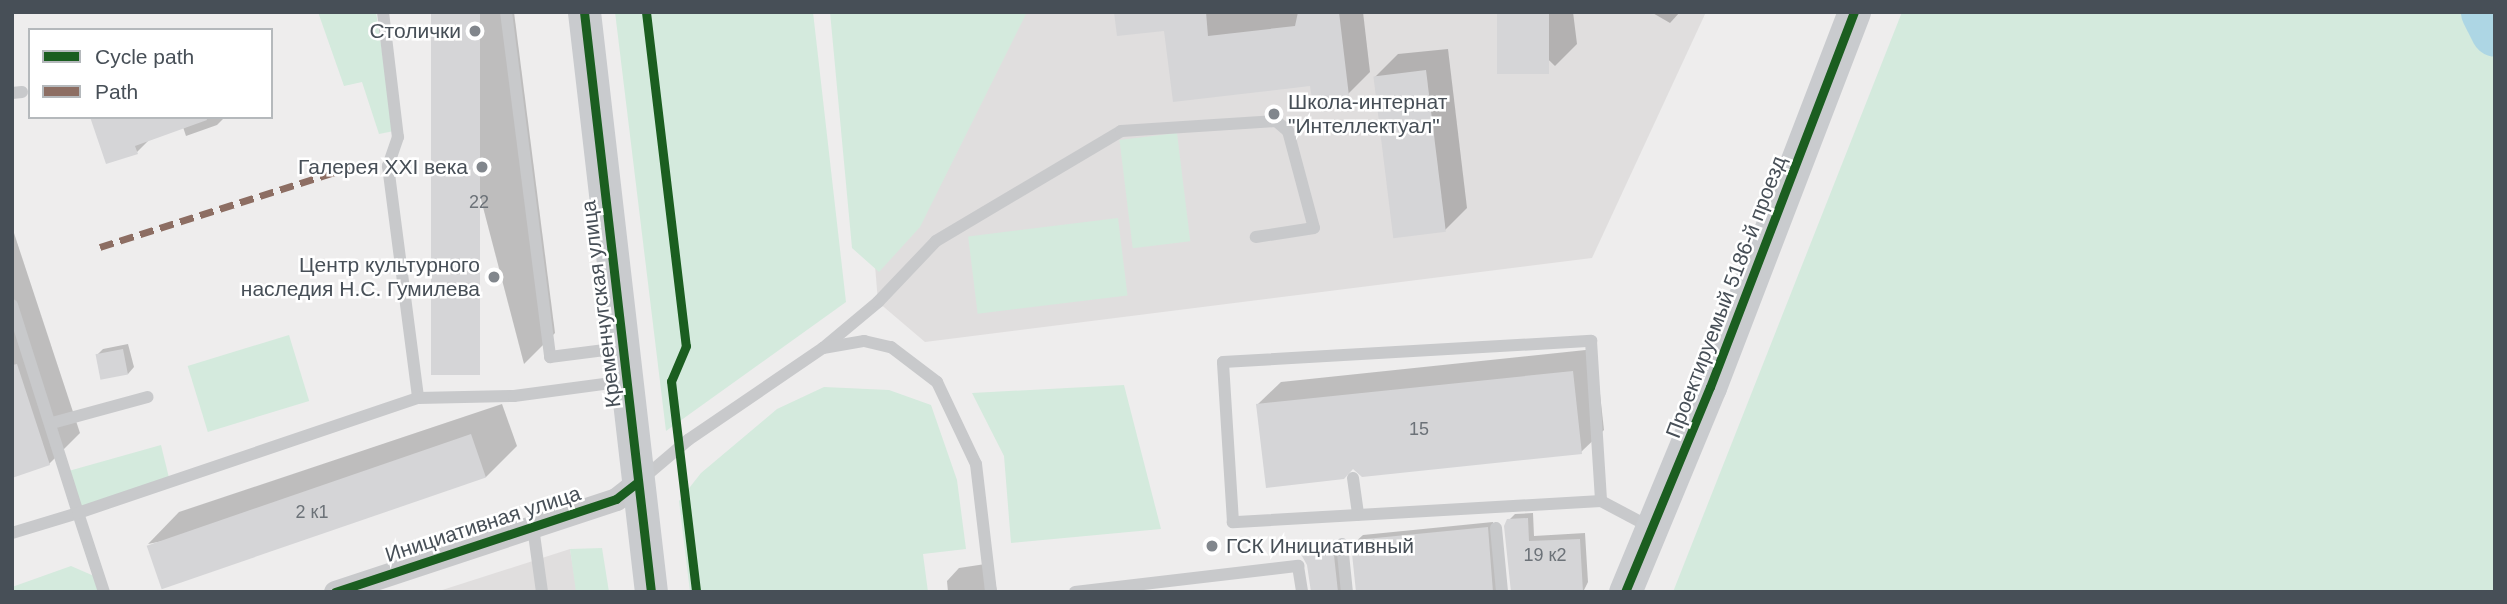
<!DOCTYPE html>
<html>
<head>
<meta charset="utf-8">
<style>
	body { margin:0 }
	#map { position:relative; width:2507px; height:604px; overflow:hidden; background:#eeeded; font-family:Arial,sans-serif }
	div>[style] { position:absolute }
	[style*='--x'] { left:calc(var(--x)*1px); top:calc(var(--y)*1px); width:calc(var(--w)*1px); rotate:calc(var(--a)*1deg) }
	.education>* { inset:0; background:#e0dede }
	.green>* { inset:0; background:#d4eadd; transform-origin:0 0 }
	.shadow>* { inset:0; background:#0003 }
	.river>* { height:49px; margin:-24.5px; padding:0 24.5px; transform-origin:24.5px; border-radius:24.5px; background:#add6e4 }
	.building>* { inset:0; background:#d5d5d7; transform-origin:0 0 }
	.lane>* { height:12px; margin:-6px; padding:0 6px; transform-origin:6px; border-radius:6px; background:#c8c9cb }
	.street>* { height:23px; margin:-11.5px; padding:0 11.5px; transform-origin:11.5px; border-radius:11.5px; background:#c8c9cb }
	.secondary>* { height:33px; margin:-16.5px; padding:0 16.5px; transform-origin:16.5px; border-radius:16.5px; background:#c9cbce }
	.quiet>* { height:7px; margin-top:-3.5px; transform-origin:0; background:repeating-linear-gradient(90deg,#8d6e63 0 14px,transparent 0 21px) }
	.cycleway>* { height:9px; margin:-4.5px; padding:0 4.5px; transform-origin:4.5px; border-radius:4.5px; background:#1b5e20 }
	.dots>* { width:19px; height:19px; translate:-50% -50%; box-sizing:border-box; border:4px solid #fff; border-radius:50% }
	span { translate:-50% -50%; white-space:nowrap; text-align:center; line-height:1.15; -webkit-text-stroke:5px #fff; paint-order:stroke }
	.number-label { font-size:18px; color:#6c7278 }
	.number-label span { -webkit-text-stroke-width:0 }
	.poi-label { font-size:21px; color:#474f57 }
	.right { translate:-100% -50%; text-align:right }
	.left { translate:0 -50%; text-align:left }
	.street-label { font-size:21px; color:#474f57 }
	.frame { position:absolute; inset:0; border:14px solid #474f57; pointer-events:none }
	.legend { position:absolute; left:28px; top:28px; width:245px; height:91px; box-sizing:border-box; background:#fff; border:2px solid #b5b9bc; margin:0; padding:9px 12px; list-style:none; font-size:21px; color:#474f57 }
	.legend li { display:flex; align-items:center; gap:14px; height:35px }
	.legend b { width:35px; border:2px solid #b5b9bc }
</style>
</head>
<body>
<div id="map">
	<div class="education">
		<div style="clip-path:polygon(879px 12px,1706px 12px,1592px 258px,925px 342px,878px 302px,873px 241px)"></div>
		<div style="clip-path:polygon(570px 549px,577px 592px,436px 592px)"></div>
	</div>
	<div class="green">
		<div style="clip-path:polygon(318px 12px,376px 12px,394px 131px,379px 134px,362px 82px,344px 86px)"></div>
		<div style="clip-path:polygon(615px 12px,813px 12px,846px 302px,666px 431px)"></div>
		<div style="clip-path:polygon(830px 12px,1027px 12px,920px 227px,879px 272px,852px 248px)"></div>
		<div style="clip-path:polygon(1902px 12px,2495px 12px,2495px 592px,1673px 592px)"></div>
		<div style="left:1177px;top:133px;width:109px;height:58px;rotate:83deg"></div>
		<div style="left:1118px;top:218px;width:78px;height:151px;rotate:83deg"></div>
		<div style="left:289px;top:335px;width:69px;height:106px;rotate:73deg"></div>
		<div style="clip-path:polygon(1124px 385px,1161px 529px,1011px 543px,1004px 456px,972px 393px)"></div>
		<div style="clip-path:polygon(824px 387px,889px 390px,931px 405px,957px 480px,966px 549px,923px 554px,928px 592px,690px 592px,679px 501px,701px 473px,777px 409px)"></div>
		<div style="clip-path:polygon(161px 445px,170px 482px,78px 513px,65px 472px)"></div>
		<div style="clip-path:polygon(602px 548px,609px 592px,576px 592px,570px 549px)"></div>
		<div style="clip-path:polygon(71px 566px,94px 576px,98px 592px,12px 592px,12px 587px)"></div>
	</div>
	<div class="shadow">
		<div style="clip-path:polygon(432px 12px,514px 12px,555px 333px,524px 364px)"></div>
		<div style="clip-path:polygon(1116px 12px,1363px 12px,1370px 72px,1348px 94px)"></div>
		<div style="clip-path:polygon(1499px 12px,1573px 12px,1577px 44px,1555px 66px)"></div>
		<div style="clip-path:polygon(1651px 12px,1680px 12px,1670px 23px)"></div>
		<div style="clip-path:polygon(1448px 49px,1467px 208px,1444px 231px,1375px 77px,1398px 54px)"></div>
		<div style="clip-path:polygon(92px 117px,225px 117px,217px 125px,186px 136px,183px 127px,150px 139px,137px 152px)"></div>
		<div style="clip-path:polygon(12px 227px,80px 433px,49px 464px,12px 476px)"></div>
		<div style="clip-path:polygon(128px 344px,134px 367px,128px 374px,97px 355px,103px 349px)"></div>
		<div style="clip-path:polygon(1595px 349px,1604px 430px,1581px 452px,1353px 468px,1258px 404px,1281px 382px)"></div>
		<div style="clip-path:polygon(502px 404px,517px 446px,486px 477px,148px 544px,179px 512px)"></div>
		<div style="clip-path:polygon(1533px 513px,1534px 536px,1585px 533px,1588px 582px,1583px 592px,1512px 592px,1509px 520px,1515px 514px)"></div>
		<div style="clip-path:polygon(1493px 522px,1499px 587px,1505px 592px,1357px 592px,1353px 544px,1363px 535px)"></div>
		<div style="clip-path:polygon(1339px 540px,1350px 592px,1312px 592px,1308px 563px,1300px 550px,1306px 544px)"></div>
		<div style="clip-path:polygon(992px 563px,997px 592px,948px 592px,947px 581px,959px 568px)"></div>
	</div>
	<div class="river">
		<div style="--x:2485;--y:12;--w:22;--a:63"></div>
	</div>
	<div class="building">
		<div style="left:431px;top:12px;width:49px;height:363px"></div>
		<div style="clip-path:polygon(1114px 12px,1206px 12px,1208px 36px,1295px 26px,1298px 12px,1339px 12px,1349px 96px,1312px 100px,1310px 86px,1173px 102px,1164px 31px,1117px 36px)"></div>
		<div style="left:1497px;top:12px;width:52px;height:62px"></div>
		<div style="left:1426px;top:70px;width:163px;height:53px;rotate:83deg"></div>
		<div style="clip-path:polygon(90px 117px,206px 117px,207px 120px,135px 146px,138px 154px,106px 164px)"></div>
		<div style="left:123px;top:349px;width:26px;height:28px;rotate:79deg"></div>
		<div style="clip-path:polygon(17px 364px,50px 465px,12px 478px,12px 365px)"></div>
		<div style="clip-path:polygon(1573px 371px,1582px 454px,1362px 477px,1353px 469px,1344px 479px,1266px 488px,1256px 404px)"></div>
		<div style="left:471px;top:434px;width:46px;height:343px;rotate:71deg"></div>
		<div style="clip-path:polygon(1528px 518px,1529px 541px,1580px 539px,1583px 592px,1511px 592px,1504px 526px,1507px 519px)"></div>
		<div style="clip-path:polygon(1488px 527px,1493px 592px,1356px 592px,1351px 544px,1355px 540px)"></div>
		<div style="clip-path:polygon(1333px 546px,1338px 592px,1311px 592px,1307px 565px,1298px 549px)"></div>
	</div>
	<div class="lane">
		<div style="--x:383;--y:12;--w:126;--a:83.2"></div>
		<div style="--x:398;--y:137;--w:31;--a:109"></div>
		<div style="--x:388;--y:166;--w:234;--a:82.6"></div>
		<div style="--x:506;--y:12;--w:348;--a:82.7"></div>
		<div style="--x:550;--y:357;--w:71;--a:-7.3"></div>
		<div style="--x:12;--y:93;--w:10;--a:-6"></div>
		<div style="--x:12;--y:305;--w:218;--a:72.4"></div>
		<div style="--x:78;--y:513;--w:69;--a:163.1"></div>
		<div style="--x:823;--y:348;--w:72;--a:-39.9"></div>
		<div style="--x:878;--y:302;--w:84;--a:-46.4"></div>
		<div style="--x:936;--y:241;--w:215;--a:-30.7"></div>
		<div style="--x:1121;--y:131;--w:155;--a:-3.7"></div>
		<div style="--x:1276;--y:121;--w:16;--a:40"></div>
		<div style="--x:1288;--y:131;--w:100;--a:75"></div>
		<div style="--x:1314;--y:228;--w:59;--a:171.2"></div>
		<div style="--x:52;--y:423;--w:99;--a:-15.2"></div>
		<div style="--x:1353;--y:478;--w:37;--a:82"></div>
		<div style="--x:641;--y:480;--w:62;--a:-40.4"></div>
		<div style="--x:688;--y:440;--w:163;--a:-34.3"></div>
		<div style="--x:823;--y:348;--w:42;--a:-9.7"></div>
		<div style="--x:864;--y:341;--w:28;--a:13"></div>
		<div style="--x:891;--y:347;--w:58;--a:37.3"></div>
		<div style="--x:937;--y:382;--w:91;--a:64.6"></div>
		<div style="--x:976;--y:464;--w:129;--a:83.3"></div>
		<div style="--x:1601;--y:501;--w:369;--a:176.7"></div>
		<div style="--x:1233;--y:522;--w:160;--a:-93.6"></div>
		<div style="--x:1223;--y:362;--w:369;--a:-3.3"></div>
		<div style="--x:1591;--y:341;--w:160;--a:86.4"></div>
		<div style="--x:1601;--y:501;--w:55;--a:28"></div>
		<div style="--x:533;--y:527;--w:66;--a:82.1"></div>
		<div style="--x:1496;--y:528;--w:64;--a:84.6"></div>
		<div style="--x:1342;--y:544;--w:48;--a:84.1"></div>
		<div style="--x:104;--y:592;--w:83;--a:-108.2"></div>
		<div style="--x:78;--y:513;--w:359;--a:-18.7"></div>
		<div style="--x:418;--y:398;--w:96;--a:-1.2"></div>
		<div style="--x:514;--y:396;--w:114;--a:-7.6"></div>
		<div style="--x:1075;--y:592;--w:225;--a:-6.7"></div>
		<div style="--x:1298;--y:566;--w:26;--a:81"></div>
	</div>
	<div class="street">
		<div style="--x:335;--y:592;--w:296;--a:-18.3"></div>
		<div style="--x:616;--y:499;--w:28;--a:-38"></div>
	</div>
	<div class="secondary">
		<div style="--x:584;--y:12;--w:584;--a:83.41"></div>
		<div style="--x:1625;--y:592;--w:222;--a:-67.5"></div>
		<div style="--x:1710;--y:387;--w:402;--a:-69"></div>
	</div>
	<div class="quiet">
		<div style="--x:100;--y:247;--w:273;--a:-17.7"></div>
	</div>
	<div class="cycleway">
		<div style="--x:584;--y:12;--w:584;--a:83.41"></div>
		<div style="--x:646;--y:12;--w:336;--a:83.2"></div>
		<div style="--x:686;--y:346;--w:38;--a:113"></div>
		<div style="--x:671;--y:381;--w:212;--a:83.2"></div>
		<div style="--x:335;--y:592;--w:296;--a:-18.3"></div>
		<div style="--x:616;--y:499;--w:28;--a:-38"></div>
		<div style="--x:1625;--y:592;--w:222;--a:-67.5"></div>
		<div style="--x:1710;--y:387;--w:402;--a:-69"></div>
	</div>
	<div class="dots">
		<div style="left:475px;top:31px;background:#81868c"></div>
		<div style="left:1274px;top:114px;background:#81868c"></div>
		<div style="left:482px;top:167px;background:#81868c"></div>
		<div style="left:494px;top:277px;background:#81868c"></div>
		<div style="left:1212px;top:546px;background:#81868c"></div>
	</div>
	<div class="number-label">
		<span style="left:479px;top:202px">22</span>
		<span style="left:1419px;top:429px">15</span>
		<span style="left:312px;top:512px">2 к1</span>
		<span style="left:1545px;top:555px">19 к2</span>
	</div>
	<div class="poi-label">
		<span class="right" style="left:461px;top:31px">Столички</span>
		<span class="left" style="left:1288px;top:114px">Школа-интернат<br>"Интеллектуал"</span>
		<span class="right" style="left:468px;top:167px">Галерея XXI века</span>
		<span class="right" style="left:480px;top:277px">Центр культурного<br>наследия Н.С. Гумилева</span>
		<span class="left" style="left:1226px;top:546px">ГСК Инициативный</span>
	</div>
	<div class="street-label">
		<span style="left:1726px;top:297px;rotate:-69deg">Проектируемый 5186-й проезд</span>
		<span style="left:601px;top:304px;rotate:-97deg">Кременчугская улица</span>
		<span style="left:483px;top:524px;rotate:-18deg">Инициативная улица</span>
	</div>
	<div class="frame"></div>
	<ul class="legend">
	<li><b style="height:9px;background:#1b5e20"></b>Cycle path</li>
	<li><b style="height:9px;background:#8d6e63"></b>Path</li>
	</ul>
</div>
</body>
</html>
